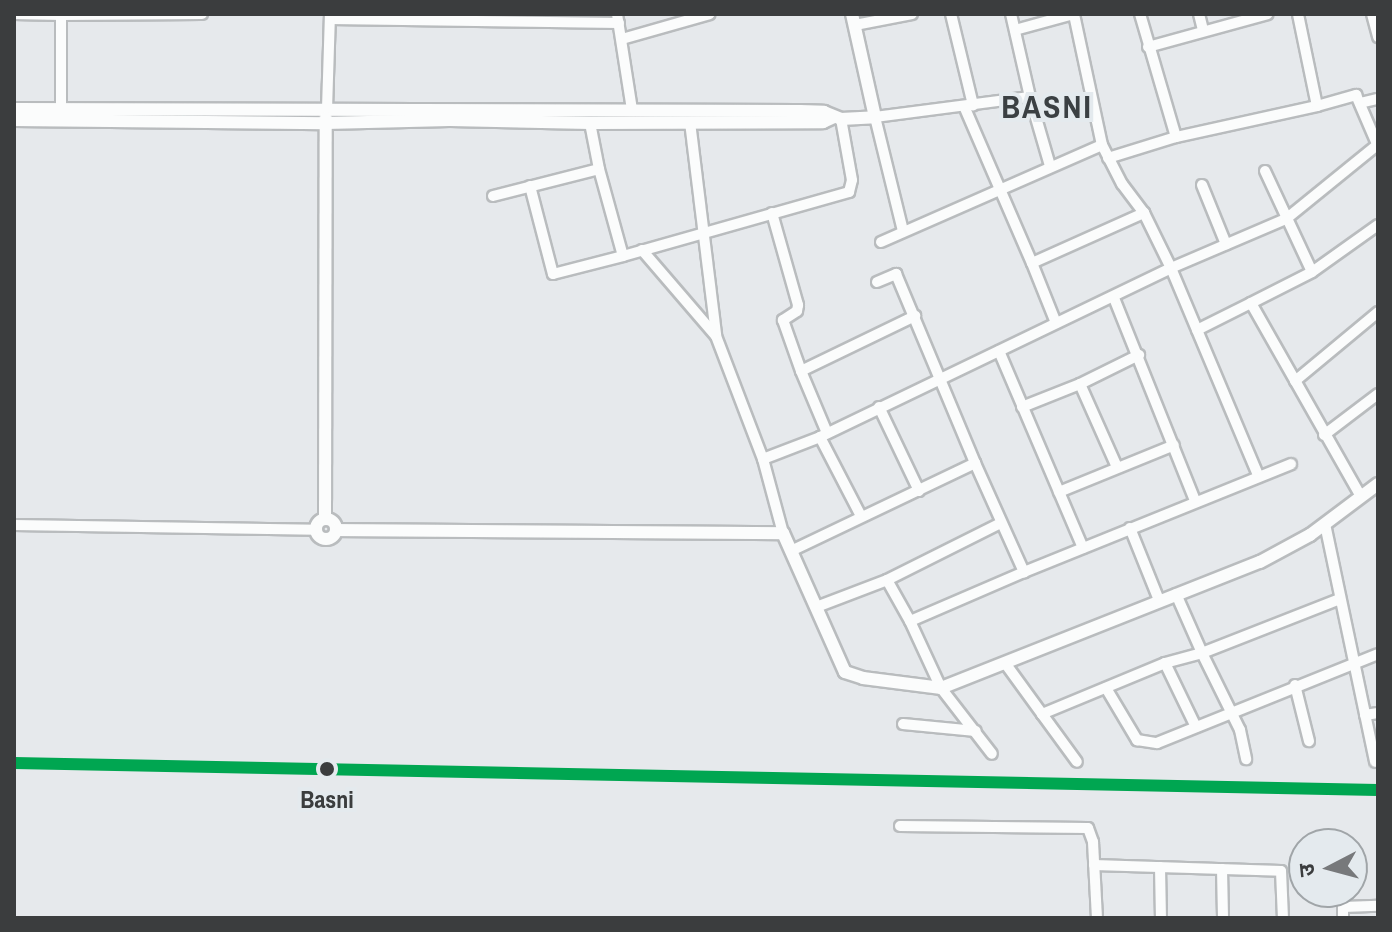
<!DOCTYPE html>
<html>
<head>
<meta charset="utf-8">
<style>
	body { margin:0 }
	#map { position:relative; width:1392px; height:932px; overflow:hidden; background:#e6e9ec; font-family:"Archivo Narrow","Noto Sans Devanagari",sans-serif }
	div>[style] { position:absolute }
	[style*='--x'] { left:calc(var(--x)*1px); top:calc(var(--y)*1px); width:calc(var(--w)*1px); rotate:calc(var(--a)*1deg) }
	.roads { filter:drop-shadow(2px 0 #b9bcbe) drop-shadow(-2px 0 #b9bcbe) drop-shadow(0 2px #b9bcbe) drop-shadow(0 -2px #b9bcbe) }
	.minor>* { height:10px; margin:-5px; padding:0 5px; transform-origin:5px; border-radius:5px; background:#fbfcfc }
	.tertiary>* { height:12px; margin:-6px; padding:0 6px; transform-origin:6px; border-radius:6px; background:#fbfcfc }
	.tertiary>.ring { margin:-6px; padding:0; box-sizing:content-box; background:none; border:12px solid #fbfcfc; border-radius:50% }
	.rail-1>* { height:12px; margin:-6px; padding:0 6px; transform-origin:6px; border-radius:6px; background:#00a651 }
	.dots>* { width:22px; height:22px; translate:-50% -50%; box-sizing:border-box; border:4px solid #e4eaee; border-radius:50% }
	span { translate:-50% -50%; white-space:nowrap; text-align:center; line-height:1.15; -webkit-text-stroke:8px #e4eaee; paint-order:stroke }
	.stop-label { font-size:24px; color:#3b3d3e; font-weight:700 }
	.district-label { font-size:32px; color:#3b4043; font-weight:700; letter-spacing:2px }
	.frame { position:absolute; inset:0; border:16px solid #3b3d3e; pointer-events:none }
	.north { position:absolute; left:1288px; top:828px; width:80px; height:80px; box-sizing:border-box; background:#e4eaee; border:2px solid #a0a5a8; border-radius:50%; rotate:264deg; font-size:22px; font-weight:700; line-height:32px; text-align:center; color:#3b3d3e }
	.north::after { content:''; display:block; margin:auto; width:28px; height:36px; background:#77797b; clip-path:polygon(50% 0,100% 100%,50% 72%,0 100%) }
</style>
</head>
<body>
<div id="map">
	<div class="roads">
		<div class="minor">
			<div style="--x:14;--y:14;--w:47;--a:1.2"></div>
			<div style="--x:61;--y:15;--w:94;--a:90"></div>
			<div style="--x:617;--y:14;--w:97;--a:81.1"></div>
			<div style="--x:951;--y:14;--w:94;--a:76.4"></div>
			<div style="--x:1011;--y:14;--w:85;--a:77.1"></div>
			<div style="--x:1140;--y:14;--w:128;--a:73.7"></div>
			<div style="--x:1176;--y:137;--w:144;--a:-12.4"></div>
			<div style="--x:1317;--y:106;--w:94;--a:-101.7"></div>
			<div style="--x:1199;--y:14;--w:16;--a:76"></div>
			<div style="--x:1372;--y:14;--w:24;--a:75"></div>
			<div style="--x:61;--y:15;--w:141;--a:-0.4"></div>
			<div style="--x:330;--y:19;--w:289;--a:0.8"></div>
			<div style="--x:855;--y:25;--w:58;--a:-10.9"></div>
			<div style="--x:1015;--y:30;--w:60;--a:-15.4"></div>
			<div style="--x:622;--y:39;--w:91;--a:-15.9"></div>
			<div style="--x:1148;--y:47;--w:124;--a:-15.4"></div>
			<div style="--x:1360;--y:103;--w:18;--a:-13"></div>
			<div style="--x:964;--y:106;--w:171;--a:66.6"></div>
			<div style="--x:1317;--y:106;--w:41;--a:-15.8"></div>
			<div style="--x:1356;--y:95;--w:56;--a:66.7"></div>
			<div style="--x:327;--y:109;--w:94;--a:-88.2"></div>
			<div style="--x:690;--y:122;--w:214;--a:83"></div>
			<div style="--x:590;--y:123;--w:47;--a:78.9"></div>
			<div style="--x:599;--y:169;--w:90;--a:74.6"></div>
			<div style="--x:623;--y:256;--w:235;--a:-15.8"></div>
			<div style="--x:849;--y:192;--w:12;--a:-76"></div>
			<div style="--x:852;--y:180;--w:62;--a:-100.2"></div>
			<div style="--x:1108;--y:158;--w:71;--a:-17.2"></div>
			<div style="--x:1265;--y:171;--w:111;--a:65"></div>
			<div style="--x:1202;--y:185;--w:64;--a:67.9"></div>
			<div style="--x:530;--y:186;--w:91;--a:75.4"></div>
			<div style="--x:553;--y:274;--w:72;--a:-14.4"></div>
			<div style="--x:493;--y:196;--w:109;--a:-14.3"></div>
			<div style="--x:772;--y:213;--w:96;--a:74.2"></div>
			<div style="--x:798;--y:305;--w:6;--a:99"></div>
			<div style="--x:797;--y:311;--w:17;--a:147"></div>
			<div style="--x:783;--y:320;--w:54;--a:70.6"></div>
			<div style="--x:801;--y:371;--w:127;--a:-25.8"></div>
			<div style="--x:903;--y:231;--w:117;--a:-103.8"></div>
			<div style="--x:875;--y:117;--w:156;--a:-7.4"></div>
			<div style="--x:1030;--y:97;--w:72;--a:73.8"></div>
			<div style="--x:881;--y:242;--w:241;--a:-23.7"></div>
			<div style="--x:642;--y:250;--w:113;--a:49.3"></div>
			<div style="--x:716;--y:336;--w:132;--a:69.1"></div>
			<div style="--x:763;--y:459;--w:77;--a:74.9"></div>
			<div style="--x:877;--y:282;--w:21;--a:-23"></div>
			<div style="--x:896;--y:274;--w:205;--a:67.3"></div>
			<div style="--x:1114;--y:298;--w:219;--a:68.2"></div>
			<div style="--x:1251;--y:303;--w:68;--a:-26.9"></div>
			<div style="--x:1312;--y:272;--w:81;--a:-35.5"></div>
			<div style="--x:1056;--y:323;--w:65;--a:-111.8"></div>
			<div style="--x:1032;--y:263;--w:123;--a:-24.1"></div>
			<div style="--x:1197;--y:330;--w:60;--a:-26.6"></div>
			<div style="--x:1251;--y:303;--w:223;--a:60.4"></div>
			<div style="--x:999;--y:351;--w:214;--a:66.9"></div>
			<div style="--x:801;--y:371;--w:67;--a:67.2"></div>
			<div style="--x:1295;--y:381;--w:108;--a:-39.7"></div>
			<div style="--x:1080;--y:384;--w:91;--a:66"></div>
			<div style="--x:879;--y:407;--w:93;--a:64.5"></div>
			<div style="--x:1022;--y:407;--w:62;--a:-21.6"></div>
			<div style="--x:1080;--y:384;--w:66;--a:-26.2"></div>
			<div style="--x:1324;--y:435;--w:68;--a:-37.2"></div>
			<div style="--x:820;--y:437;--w:89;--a:62.6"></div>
			<div style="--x:763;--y:459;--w:61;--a:-21.1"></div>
			<div style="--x:820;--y:437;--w:390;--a:-25.7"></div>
			<div style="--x:1171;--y:268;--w:61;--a:-116.1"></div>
			<div style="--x:1144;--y:213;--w:36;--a:-127"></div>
			<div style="--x:1122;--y:184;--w:44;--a:-117.1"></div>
			<div style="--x:1102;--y:145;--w:134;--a:-102.1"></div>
			<div style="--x:1258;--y:475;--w:225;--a:-112.8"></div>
			<div style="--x:1171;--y:268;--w:125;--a:-23.1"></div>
			<div style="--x:1286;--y:219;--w:117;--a:-39.1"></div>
			<div style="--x:1059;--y:492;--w:124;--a:-22.2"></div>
			<div style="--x:1325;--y:524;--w:243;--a:78.1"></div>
			<div style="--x:14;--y:525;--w:302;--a:0.9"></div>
			<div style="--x:1130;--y:528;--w:78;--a:68.1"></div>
			<div style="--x:793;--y:550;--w:202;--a:-25.5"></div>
			<div style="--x:975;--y:463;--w:120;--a:65.8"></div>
			<div style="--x:1024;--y:572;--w:124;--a:156.7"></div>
			<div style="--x:910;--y:621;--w:74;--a:65.2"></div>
			<div style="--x:941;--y:688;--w:83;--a:52.3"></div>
			<div style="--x:1024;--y:572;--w:288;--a:-22"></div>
			<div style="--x:887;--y:580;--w:47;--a:60.7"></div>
			<div style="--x:1176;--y:594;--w:64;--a:66.2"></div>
			<div style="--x:1202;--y:653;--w:148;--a:-21.4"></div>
			<div style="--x:819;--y:606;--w:73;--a:-20.9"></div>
			<div style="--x:887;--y:580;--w:127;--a:-26.6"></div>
			<div style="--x:1005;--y:663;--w:63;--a:54"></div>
			<div style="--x:1042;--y:714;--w:133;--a:-22.5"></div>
			<div style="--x:1165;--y:663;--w:38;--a:-15"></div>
			<div style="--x:1202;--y:653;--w:86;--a:63.7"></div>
			<div style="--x:1240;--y:730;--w:30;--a:78"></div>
			<div style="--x:1165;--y:663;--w:71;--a:64.2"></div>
			<div style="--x:1295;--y:685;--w:58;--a:76"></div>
			<div style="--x:1106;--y:688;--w:61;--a:59.2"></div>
			<div style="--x:1137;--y:740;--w:20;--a:9"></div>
			<div style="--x:1157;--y:743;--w:238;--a:-21.9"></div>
			<div style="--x:1042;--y:714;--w:59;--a:53.9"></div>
			<div style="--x:1365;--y:715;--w:13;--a:-9"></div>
			<div style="--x:903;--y:724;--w:73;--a:5.5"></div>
			<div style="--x:900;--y:826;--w:188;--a:0.6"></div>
			<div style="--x:1088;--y:828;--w:15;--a:70"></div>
			<div style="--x:1093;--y:842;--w:76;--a:87"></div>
			<div style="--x:1342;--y:843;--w:1;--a:90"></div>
			<div style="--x:1094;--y:865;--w:187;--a:1.8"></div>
			<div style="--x:1281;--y:871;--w:47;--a:87.6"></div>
			<div style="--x:1160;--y:867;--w:51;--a:88.9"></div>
			<div style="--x:1222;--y:869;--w:49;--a:88.8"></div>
			<div style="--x:1343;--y:892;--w:26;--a:90"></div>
			<div style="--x:1343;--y:907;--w:35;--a:-2"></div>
		</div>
		<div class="tertiary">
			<div style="--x:14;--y:109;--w:786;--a:0.15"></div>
			<div style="--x:800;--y:111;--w:24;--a:2"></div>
			<div style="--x:824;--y:112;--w:18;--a:22"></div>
			<div style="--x:841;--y:119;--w:34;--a:-3"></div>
			<div style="--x:875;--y:117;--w:106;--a:-102.6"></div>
			<div style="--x:14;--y:120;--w:312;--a:0.6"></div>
			<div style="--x:326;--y:123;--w:124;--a:-1.4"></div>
			<div style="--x:450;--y:120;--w:140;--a:1.2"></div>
			<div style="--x:590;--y:123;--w:233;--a:-0.2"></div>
			<div style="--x:823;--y:122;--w:12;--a:-24"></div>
			<div class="ring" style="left:316px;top:519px;width:8px;height:8px"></div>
			<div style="--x:325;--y:519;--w:401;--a:-89.9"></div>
			<div style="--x:336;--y:530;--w:447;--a:0.4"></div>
			<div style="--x:783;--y:533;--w:152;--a:66"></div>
			<div style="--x:845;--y:672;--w:19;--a:18"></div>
			<div style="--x:863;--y:678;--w:79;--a:7.3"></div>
			<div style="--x:941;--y:688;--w:343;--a:-21.6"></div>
			<div style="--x:1260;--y:562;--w:57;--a:-28.4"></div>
			<div style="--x:1310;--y:535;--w:85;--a:-36.9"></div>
		</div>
	</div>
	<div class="rail-1">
		<div style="--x:14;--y:763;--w:1364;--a:1.13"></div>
	</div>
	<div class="dots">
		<div style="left:327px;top:769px;background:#3b3d3e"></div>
	</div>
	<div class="stop-label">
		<span style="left:327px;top:800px">Basni</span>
	</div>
	<div class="district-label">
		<span style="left:1047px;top:107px">BASNI</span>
	</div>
	<div class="frame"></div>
	<div class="north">उ</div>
</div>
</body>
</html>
